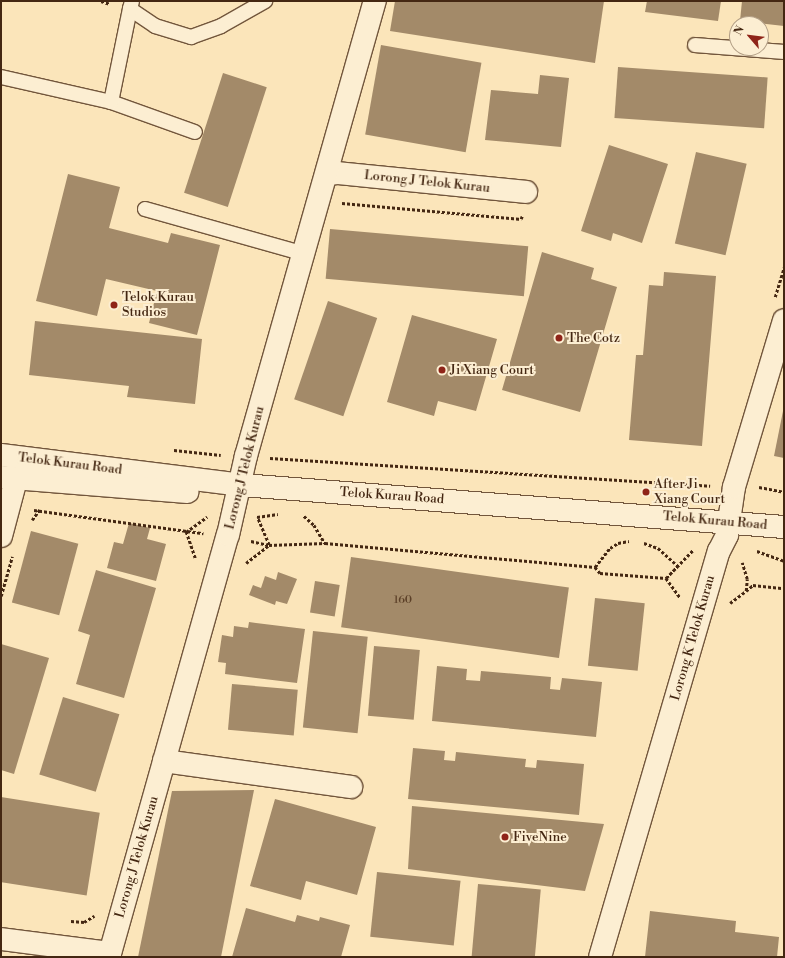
<!DOCTYPE html>
<html>
<head>
<meta charset="utf-8">
<style>
	body { margin:0 }
	#map { position:relative; width:785px; height:958px; overflow:hidden; background:#fbe5ba; font-family:"Libre Bodoni",serif }
	div>[style] { position:absolute }
	[style*='--x'] { left:calc(var(--x)*1px); top:calc(var(--y)*1px); width:calc(var(--w)*1px); rotate:calc(var(--a)*1deg) }
	.building>* { inset:0; background:#a38a69; transform-origin:0 0 }
	.path>* { height:2.5px; margin-top:-1.25px; transform-origin:0; background:repeating-linear-gradient(90deg,#442712 0 3px,transparent 0 5px) }
	.roads { filter:drop-shadow(1px 0 #72563c) drop-shadow(-1px 0 #72563c) drop-shadow(0 1px #72563c) drop-shadow(0 -1px #72563c) }
	.service>* { height:14px; margin:-7px; padding:0 7px; transform-origin:7px; border-radius:7px; background:#fceed2 }
	.minor>* { height:22px; margin:-11px; padding:0 11px; transform-origin:11px; border-radius:11px; background:#fceed2 }
	.tertiary>* { height:22px; margin:-11px; padding:0 11px; transform-origin:11px; border-radius:11px; background:#fceed2 }
	.dots>* { width:11px; height:11px; translate:-50% -50%; box-sizing:border-box; border:2px solid #fceed2; border-radius:50% }
	span { translate:-50% -50%; white-space:nowrap; text-align:center; line-height:1.15; -webkit-text-stroke:4px #fceed2; paint-order:stroke }
	.number-label { font-size:11px; color:#5c4028 }
	.number-label span { -webkit-text-stroke-width:0 }
	.street-label { font-size:13px; color:#442712 }
	.poi-label { font-size:13px; color:#442712 }
	.left { translate:0 -50%; text-align:left }
	.frame { position:absolute; inset:0; border:2px solid #442712; pointer-events:none }
	.north { position:absolute; left:729px; top:16px; width:40px; height:40px; box-sizing:border-box; background:#fceed2; border:1px solid #b29e85; border-radius:50%; rotate:298deg; font-size:11px; font-weight:700; line-height:16px; text-align:center; color:#442712 }
	.north::after { content:''; display:block; margin:auto; width:14px; height:18px; background:#8f2418; clip-path:polygon(50% 0,100% 100%,50% 72%,0 100%) }
</style>
</head>
<body>
<div id="map">
	<div class="building">
		<div style="clip-path:polygon(395px 1px,604px 1px,595px 63px,390px 31px)"></div>
		<div style="clip-path:polygon(647px 1px,721px 1px,718px 21px,645px 12px)"></div>
		<div style="clip-path:polygon(742px 1px,784px 1px,784px 26px,740px 21px)"></div>
		<div style="left:381px;top:45px;width:102px;height:91px;rotate:10deg"></div>
		<div style="left:618px;top:67px;width:150px;height:51px;rotate:4deg"></div>
		<div style="left:223px;top:73px;width:46px;height:126px;rotate:18deg"></div>
		<div style="clip-path:polygon(540px 75px,569px 78px,561px 147px,485px 140px,491px 90px,538px 94px)"></div>
		<div style="clip-path:polygon(609px 145px,668px 164px,642px 243px,613px 233px,611px 241px,581px 231px)"></div>
		<div style="left:696px;top:152px;width:52px;height:94px;rotate:13deg"></div>
		<div style="clip-path:polygon(68px 174px,120px 187px,109px 228px,168px 243px,171px 233px,220px 245px,197px 335px,149px 323px,157px 291px,106px 279px,97px 316px,36px 301px)"></div>
		<div style="left:330px;top:229px;width:199px;height:50px;rotate:5deg"></div>
		<div style="clip-path:polygon(542px 252px,594px 268px,591px 279px,617px 287px,580px 412px,502px 390px)"></div>
		<div style="clip-path:polygon(664px 272px,716px 276px,702px 446px,629px 440px,636px 355px,643px 355px,649px 285px,663px 286px)"></div>
		<div style="left:328px;top:301px;width:52px;height:104px;rotate:19deg"></div>
		<div style="clip-path:polygon(412px 315px,497px 339px,476px 411px,438px 401px,434px 416px,387px 402px)"></div>
		<div style="clip-path:polygon(35px 321px,202px 339px,195px 404px,127px 397px,129px 386px,29px 375px)"></div>
		<div style="clip-path:polygon(783px 411px,784px 411px,784px 458px,774px 456px)"></div>
		<div style="clip-path:polygon(129px 523px,150px 528px,147px 539px,166px 544px,156px 581px,107px 568px,114px 542px,123px 544px)"></div>
		<div style="left:31px;top:531px;width:49px;height:74px;rotate:15deg"></div>
		<div style="left:351px;top:557px;width:220px;height:71px;rotate:8deg"></div>
		<div style="clip-path:polygon(96px 570px,156px 588px,124px 698px,76px 684px,90px 635px,78px 631px)"></div>
		<div style="clip-path:polygon(278px 572px,297px 579px,287px 604px,276px 601px,275px 605px,249px 595px,253px 585px,261px 588px,265px 576px,276px 580px)"></div>
		<div style="left:315px;top:581px;width:25px;height:32px;rotate:9deg"></div>
		<div style="left:595px;top:598px;width:50px;height:68px;rotate:6deg"></div>
		<div style="clip-path:polygon(249px 622px,305px 629px,297px 683px,225px 674px,226px 663px,218px 662px,222px 635px,233px 637px,234px 626px,248px 628px)"></div>
		<div style="left:313px;top:631px;width:55px;height:97px;rotate:6deg"></div>
		<div style="clip-path:polygon(1px 644px,49px 658px,14px 774px,1px 770px)"></div>
		<div style="left:374px;top:646px;width:46px;height:70px;rotate:5deg"></div>
		<div style="clip-path:polygon(437px 666px,467px 669px,466px 680px,480px 681px,481px 671px,551px 677px,550px 689px,560px 690px,562px 678px,602px 682px,596px 737px,432px 721px)"></div>
		<div style="left:232px;top:684px;width:66px;height:46px;rotate:5deg"></div>
		<div style="left:63px;top:697px;width:59px;height:81px;rotate:17deg"></div>
		<div style="clip-path:polygon(413px 748px,445px 751px,444px 760px,455px 761px,456px 752px,526px 759px,525px 767px,536px 768px,537px 760px,584px 764px,579px 815px,408px 799px)"></div>
		<div style="clip-path:polygon(254px 790px,221px 957px,138px 957px,172px 791px)"></div>
		<div style="left:1px;top:797px;width:100px;height:84px;rotate:9deg"></div>
		<div style="clip-path:polygon(275px 799px,376px 827px,357px 895px,306px 881px,301px 900px,250px 886px)"></div>
		<div style="clip-path:polygon(412px 806px,604px 824px,585px 891px,408px 869px)"></div>
		<div style="left:377px;top:872px;width:84px;height:65px;rotate:6deg"></div>
		<div style="left:478px;top:884px;width:63px;height:73px;rotate:5deg"></div>
		<div style="clip-path:polygon(246px 908px,295px 922px,297px 915px,319px 921px,320px 917px,350px 925px,341px 957px,232px 957px)"></div>
		<div style="clip-path:polygon(650px 911px,736px 921px,735px 932px,779px 937px,777px 957px,645px 957px)"></div>
	</div>
	<div class="path">
		<div style="--x:101;--y:1;--w:9;--a:18"></div>
		<div style="--x:342;--y:203;--w:180;--a:5.1"></div>
		<div style="--x:521;--y:219;--w:3;--a:-72"></div>
		<div style="--x:775;--y:297;--w:31;--a:-73"></div>
		<div style="--x:174;--y:450;--w:47;--a:6.1"></div>
		<div style="--x:270;--y:458;--w:441;--a:3.6"></div>
		<div style="--x:759;--y:487;--w:25;--a:11"></div>
		<div style="--x:34;--y:510;--w:171;--a:7.8"></div>
		<div style="--x:304;--y:516;--w:13;--a:42"></div>
		<div style="--x:314;--y:525;--w:21;--a:59"></div>
		<div style="--x:257;--y:517;--w:21;--a:-8"></div>
		<div style="--x:32;--y:520;--w:14;--a:-54"></div>
		<div style="--x:251;--y:541;--w:18;--a:13"></div>
		<div style="--x:269;--y:545;--w:56;--a:-2"></div>
		<div style="--x:325;--y:543;--w:271;--a:5.1"></div>
		<div style="--x:595;--y:567;--w:8;--a:50"></div>
		<div style="--x:600;--y:573;--w:66;--a:4.3"></div>
		<div style="--x:644;--y:543;--w:15;--a:20"></div>
		<div style="--x:658;--y:548;--w:27;--a:42"></div>
		<div style="--x:757;--y:551;--w:29;--a:20"></div>
		<div style="--x:195;--y:558;--w:28;--a:-109"></div>
		<div style="--x:186;--y:532;--w:26;--a:-36"></div>
		<div style="--x:246;--y:563;--w:29;--a:-38"></div>
		<div style="--x:269;--y:545;--w:30;--a:-113"></div>
		<div style="--x:595;--y:567;--w:24;--a:-52"></div>
		<div style="--x:610;--y:548;--w:9;--a:-32"></div>
		<div style="--x:618;--y:543;--w:11;--a:-10"></div>
		<div style="--x:666;--y:578;--w:24;--a:54"></div>
		<div style="--x:666;--y:578;--w:39;--a:-46"></div>
		<div style="--x:746;--y:591;--w:9;--a:-41"></div>
		<div style="--x:753;--y:585;--w:31;--a:6"></div>
		<div style="--x:1;--y:596;--w:41;--a:-74.2"></div>
		<div style="--x:730;--y:603;--w:20;--a:-37"></div>
		<div style="--x:746;--y:591;--w:12;--a:-85"></div>
		<div style="--x:747;--y:579;--w:17;--a:-107"></div>
		<div style="--x:71;--y:921;--w:13;--a:4"></div>
		<div style="--x:84;--y:922;--w:12;--a:-31"></div>
	</div>
	<div class="roads">
		<div class="service">
			<div style="--x:132;--y:1;--w:8;--a:104"></div>
			<div style="--x:130;--y:9;--w:30;--a:34"></div>
			<div style="--x:155;--y:26;--w:38;--a:17"></div>
			<div style="--x:191;--y:37;--w:32;--a:-20"></div>
			<div style="--x:221;--y:26;--w:51;--a:-29.6"></div>
			<div style="--x:695;--y:45;--w:89;--a:4.5"></div>
			<div style="--x:1;--y:77;--w:113;--a:12.8"></div>
			<div style="--x:111;--y:102;--w:89;--a:19.7"></div>
			<div style="--x:111;--y:102;--w:95;--a:-78.5"></div>
			<div style="--x:145;--y:209;--w:166;--a:15.7"></div>
		</div>
		<div class="minor">
			<div style="--x:328;--y:174;--w:9;--a:-6"></div>
			<div style="--x:337;--y:173;--w:190;--a:5.7"></div>
			<div style="--x:1;--y:536;--w:78;--a:-75.1"></div>
			<div style="--x:164;--y:761;--w:189;--a:7.9"></div>
			<div style="--x:1;--y:939;--w:110;--a:7.3"></div>
			<div style="--x:109;--y:957;--w:438;--a:-74.3"></div>
			<div style="--x:228;--y:535;--w:81;--a:-77.2"></div>
			<div style="--x:246;--y:456;--w:473;--a:-74.2"></div>
			<div style="--x:600;--y:957;--w:423;--a:-73.7"></div>
			<div style="--x:719;--y:551;--w:18;--a:-63"></div>
			<div style="--x:727;--y:535;--w:49;--a:-81.7"></div>
			<div style="--x:734;--y:487;--w:174;--a:-73.3"></div>
		</div>
		<div class="tertiary">
			<div style="--x:1;--y:455;--w:243;--a:7.1"></div>
			<div style="--x:242;--y:485;--w:544;--a:4.43"></div>
			<div style="--x:1;--y:477;--w:187;--a:4.6"></div>
		</div>
	</div>
	<div class="dots">
		<div style="left:114px;top:305px;background:#8f2418"></div>
		<div style="left:559px;top:338px;background:#8f2418"></div>
		<div style="left:442px;top:370px;background:#8f2418"></div>
		<div style="left:646px;top:492px;background:#8f2418"></div>
		<div style="left:505px;top:837px;background:#8f2418"></div>
	</div>
	<div class="number-label">
		<span style="left:403px;top:600px">160</span>
	</div>
	<div class="street-label">
		<span style="left:427px;top:182px;rotate:6deg">Lorong J Telok Kurau</span>
		<span style="left:70px;top:464px;rotate:7deg">Telok Kurau Road</span>
		<span style="left:245px;top:468px;rotate:-76deg">Lorong J Telok Kurau</span>
		<span style="left:392px;top:496px;rotate:4deg">Telok Kurau Road</span>
		<span style="left:715px;top:521px;rotate:5deg">Telok Kurau Road</span>
		<span style="left:693px;top:638px;rotate:-74deg">Lorong K Telok Kurau</span>
		<span style="left:137px;top:857px;rotate:-74deg">Lorong J Telok Kurau</span>
	</div>
	<div class="poi-label">
		<span class="left" style="left:122px;top:305px">Telok Kurau<br>Studios</span>
		<span class="left" style="left:567px;top:338px">The Cotz</span>
		<span class="left" style="left:450px;top:370px">Ji Xiang Court</span>
		<span class="left" style="left:654px;top:492px">After Ji<br>Xiang Court</span>
		<span class="left" style="left:513px;top:837px">FiveNine</span>
	</div>
	<div class="frame"></div>
	<div class="north">N</div>
</div>
</body>
</html>
